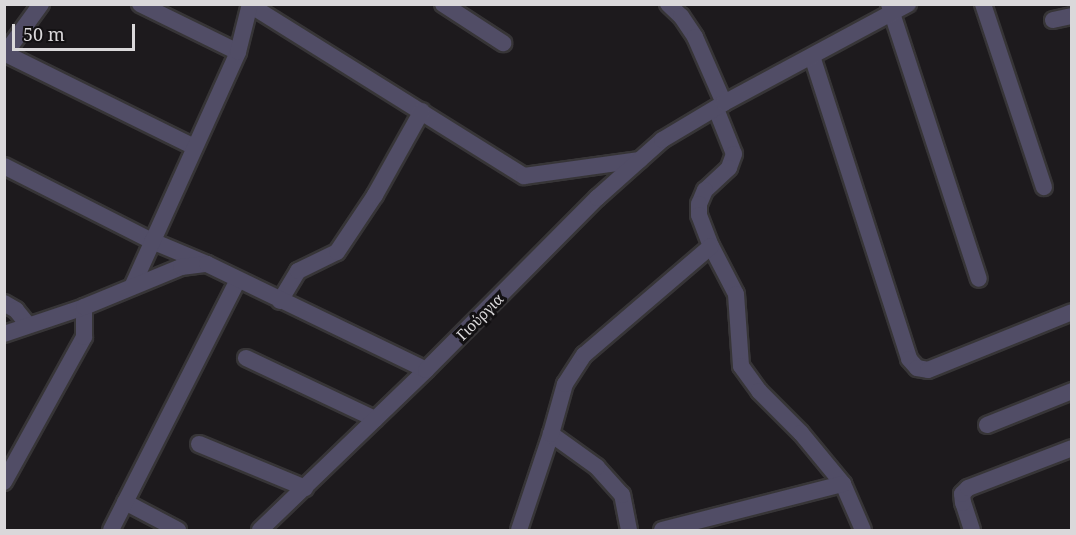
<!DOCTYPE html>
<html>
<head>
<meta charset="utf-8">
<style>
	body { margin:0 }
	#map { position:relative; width:1076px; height:535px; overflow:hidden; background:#1d1a1d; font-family:"Noto Serif",serif }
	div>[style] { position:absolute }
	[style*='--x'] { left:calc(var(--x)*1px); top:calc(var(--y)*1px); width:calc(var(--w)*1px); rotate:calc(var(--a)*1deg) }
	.roads { filter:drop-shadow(2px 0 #373537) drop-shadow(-2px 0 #373537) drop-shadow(0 2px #373537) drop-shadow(0 -2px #373537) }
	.minor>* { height:16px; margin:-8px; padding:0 8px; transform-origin:8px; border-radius:8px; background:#514d66 }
	.tertiary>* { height:16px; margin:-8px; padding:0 8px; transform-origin:8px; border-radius:8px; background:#514d66 }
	span { translate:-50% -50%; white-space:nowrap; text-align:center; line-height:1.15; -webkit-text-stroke:6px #131113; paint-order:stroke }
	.street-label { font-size:15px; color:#dad8da }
	.frame { position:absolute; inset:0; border:6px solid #dad8da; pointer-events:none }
	.scale { position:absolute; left:12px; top:24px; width:123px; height:27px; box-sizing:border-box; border:3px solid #dad8da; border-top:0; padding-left:8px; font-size:18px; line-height:21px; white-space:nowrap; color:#dad8da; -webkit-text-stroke:4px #131113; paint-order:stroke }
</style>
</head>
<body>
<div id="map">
	<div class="roads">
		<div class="minor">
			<div style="--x:140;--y:4;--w:109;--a:26.1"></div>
			<div style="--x:443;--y:4;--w:72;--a:33"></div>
			<div style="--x:668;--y:4;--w:18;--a:43"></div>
			<div style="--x:681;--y:16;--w:25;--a:56"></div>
			<div style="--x:695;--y:37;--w:72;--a:66.3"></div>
			<div style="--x:889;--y:4;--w:289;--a:71.9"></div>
			<div style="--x:983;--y:4;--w:193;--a:71.6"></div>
			<div style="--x:250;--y:5;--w:323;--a:32"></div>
			<div style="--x:524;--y:176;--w:117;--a:-7.9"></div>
			<div style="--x:1053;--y:20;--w:19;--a:-12"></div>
			<div style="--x:4;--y:53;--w:212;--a:26.3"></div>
			<div style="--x:4;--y:55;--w:63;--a:-54"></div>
			<div style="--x:812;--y:56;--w:318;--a:72.2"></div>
			<div style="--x:909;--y:359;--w:12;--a:48"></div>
			<div style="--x:917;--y:368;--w:11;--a:10"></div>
			<div style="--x:928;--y:370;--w:155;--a:-21.9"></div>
			<div style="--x:716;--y:109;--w:48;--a:68.2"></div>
			<div style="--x:734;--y:154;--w:15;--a:110"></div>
			<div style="--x:729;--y:168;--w:33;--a:137"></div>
			<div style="--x:705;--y:190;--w:15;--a:113"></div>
			<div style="--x:699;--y:204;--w:11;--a:90"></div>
			<div style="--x:699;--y:215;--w:33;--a:69"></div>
			<div style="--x:711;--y:246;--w:54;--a:62.5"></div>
			<div style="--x:736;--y:294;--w:72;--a:86"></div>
			<div style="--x:741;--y:366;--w:31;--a:54"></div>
			<div style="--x:759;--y:391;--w:59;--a:45"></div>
			<div style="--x:801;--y:433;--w:66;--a:50.5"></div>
			<div style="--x:843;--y:484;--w:50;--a:66.5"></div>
			<div style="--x:4;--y:166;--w:166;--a:26.9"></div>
			<div style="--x:152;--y:241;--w:60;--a:22.7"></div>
			<div style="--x:132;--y:287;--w:258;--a:-65.7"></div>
			<div style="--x:238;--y:52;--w:49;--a:-76"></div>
			<div style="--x:280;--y:301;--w:35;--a:-59"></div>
			<div style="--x:298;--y:271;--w:43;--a:-26"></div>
			<div style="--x:337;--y:252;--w:69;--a:-56.3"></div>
			<div style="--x:375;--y:195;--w:96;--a:-60.8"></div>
			<div style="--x:4;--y:303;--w:14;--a:30"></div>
			<div style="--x:16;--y:310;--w:19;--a:51"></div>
			<div style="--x:246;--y:358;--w:143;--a:25.3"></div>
			<div style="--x:987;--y:425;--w:92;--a:-21.8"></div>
			<div style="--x:199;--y:444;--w:115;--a:22.5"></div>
			<div style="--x:4;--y:482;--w:166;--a:-61.1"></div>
			<div style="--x:84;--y:337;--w:30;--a:-90"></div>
			<div style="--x:125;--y:502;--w:60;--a:27.8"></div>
			<div style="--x:111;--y:530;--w:280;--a:-63.1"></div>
			<div style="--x:260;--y:530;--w:231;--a:-43.9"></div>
			<div style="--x:519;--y:530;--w:101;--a:-71.6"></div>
			<div style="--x:629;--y:530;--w:36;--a:-101"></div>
			<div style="--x:622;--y:495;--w:38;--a:-132"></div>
			<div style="--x:597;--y:467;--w:57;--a:-144.3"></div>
			<div style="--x:551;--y:434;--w:52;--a:-74.4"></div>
			<div style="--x:565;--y:384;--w:35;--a:-57"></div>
			<div style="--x:584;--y:355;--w:167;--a:-40.6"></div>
			<div style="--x:662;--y:530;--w:187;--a:-14.3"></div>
			<div style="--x:972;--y:530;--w:28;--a:-108"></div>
			<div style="--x:963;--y:503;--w:9;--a:-96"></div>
			<div style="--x:962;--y:494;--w:8;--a:-45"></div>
			<div style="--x:968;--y:488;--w:111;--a:-21"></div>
		</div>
		<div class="tertiary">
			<div style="--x:4;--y:334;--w:84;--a:-18.6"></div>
			<div style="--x:84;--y:307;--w:105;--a:-22.4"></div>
			<div style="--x:181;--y:267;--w:26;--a:-7"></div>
			<div style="--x:207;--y:264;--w:243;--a:25.8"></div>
			<div style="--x:426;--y:370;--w:243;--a:-45.2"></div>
			<div style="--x:597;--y:198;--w:87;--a:-41.7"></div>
			<div style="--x:662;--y:140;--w:72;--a:-30.8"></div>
			<div style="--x:724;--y:103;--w:209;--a:-28.3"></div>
		</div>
	</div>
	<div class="street-label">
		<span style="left:480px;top:317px;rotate:-45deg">Γιούργια</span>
	</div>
	<div class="frame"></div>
	<div class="scale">50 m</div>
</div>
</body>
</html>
